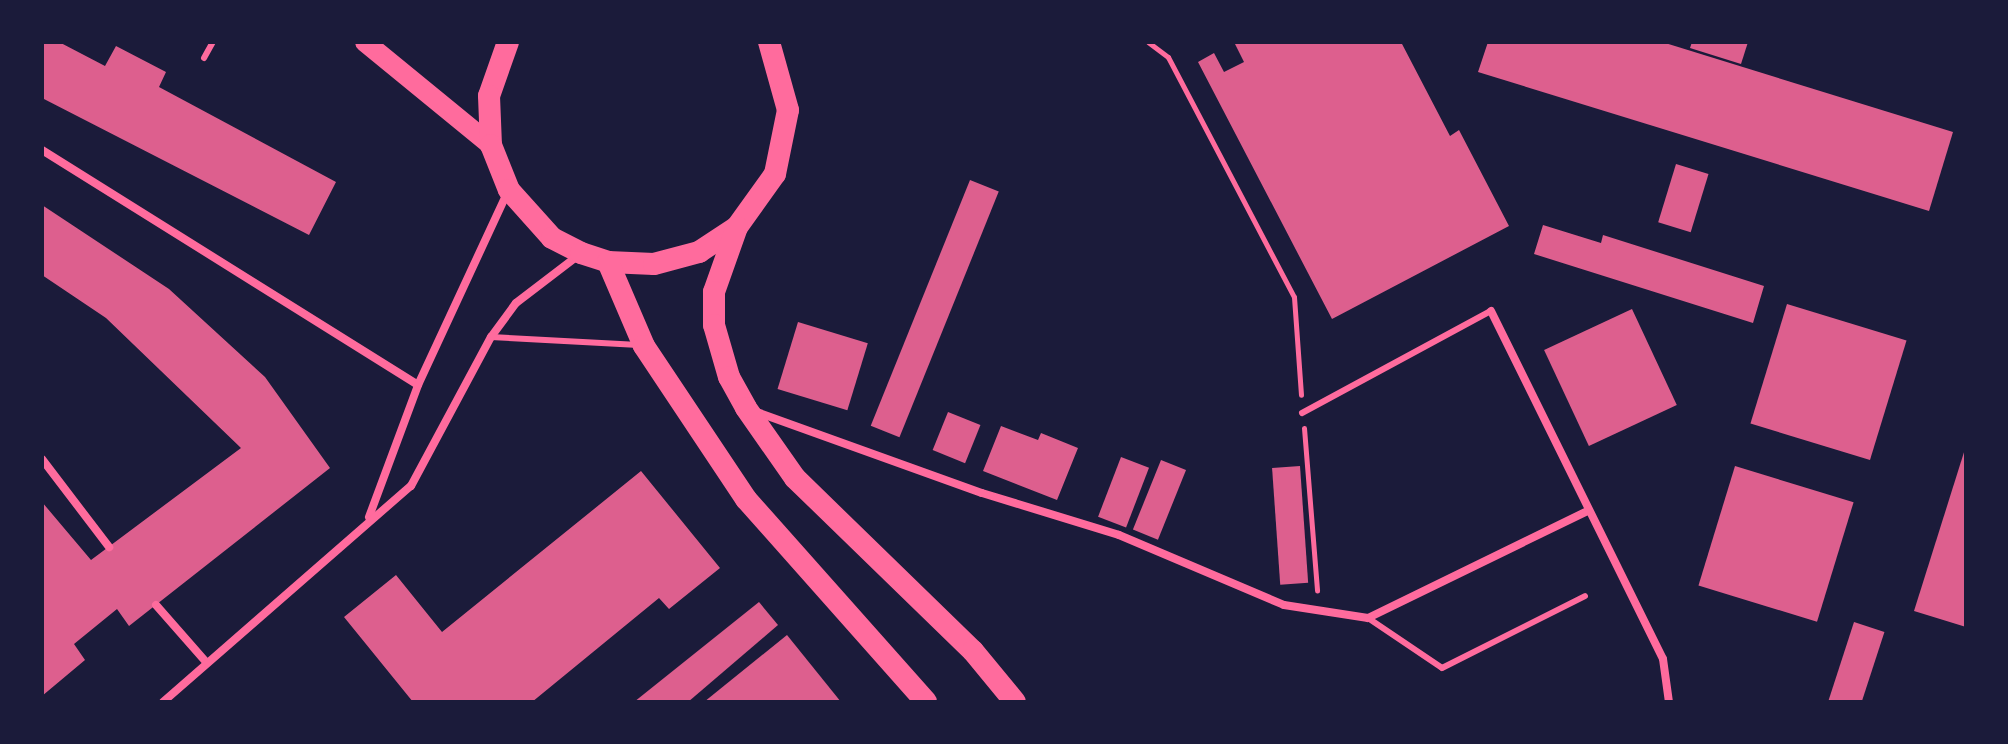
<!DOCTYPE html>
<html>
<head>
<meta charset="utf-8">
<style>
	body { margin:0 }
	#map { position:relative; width:2008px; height:744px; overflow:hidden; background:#1b1b3a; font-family:"Golos Text",sans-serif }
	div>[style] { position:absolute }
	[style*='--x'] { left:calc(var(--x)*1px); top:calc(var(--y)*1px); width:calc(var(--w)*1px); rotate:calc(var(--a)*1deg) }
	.building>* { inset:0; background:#dd5f8e; transform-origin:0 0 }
	.path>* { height:5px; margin:-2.5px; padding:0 2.5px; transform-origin:2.5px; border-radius:2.5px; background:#ff6b9d }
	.service>* { height:6px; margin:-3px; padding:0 3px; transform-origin:3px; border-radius:3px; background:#ff6b9d }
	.minor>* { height:8px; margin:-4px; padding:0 4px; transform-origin:4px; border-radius:4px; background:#ff6b9d }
	.primary>* { height:20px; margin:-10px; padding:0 10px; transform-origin:10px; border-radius:10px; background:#ff6b9d }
	.trunk>* { height:22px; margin:-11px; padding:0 11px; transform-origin:11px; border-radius:11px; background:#ff6b9d }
	span { translate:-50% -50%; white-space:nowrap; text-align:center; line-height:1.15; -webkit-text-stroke:8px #1b1b3a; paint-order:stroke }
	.frame { position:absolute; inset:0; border:44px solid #1b1b3a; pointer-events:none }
</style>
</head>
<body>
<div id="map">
	<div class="building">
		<div style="clip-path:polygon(42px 42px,59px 42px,105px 66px,116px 46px,166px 72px,159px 87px,336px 182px,309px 235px,42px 98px)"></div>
		<div style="clip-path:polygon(1234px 42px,1401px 42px,1450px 136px,1459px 130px,1509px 226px,1332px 319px,1198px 62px,1214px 53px,1224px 72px,1244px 62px)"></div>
		<div style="clip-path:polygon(1488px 42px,1662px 42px,1953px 132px,1929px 211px,1478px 72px)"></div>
		<div style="clip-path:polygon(1692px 42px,1748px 42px,1741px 64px,1690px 48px)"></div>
		<div style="left:1676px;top:164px;width:34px;height:61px;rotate:17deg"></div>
		<div style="left:970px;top:180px;width:31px;height:265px;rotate:22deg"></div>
		<div style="clip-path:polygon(42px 205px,169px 289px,265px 377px,330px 468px,129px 626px,117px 609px,74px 644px,85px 660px,42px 696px,42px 502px,91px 560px,241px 448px,106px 318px,42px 275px)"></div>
		<div style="clip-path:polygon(1543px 225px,1601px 243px,1603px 235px,1764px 286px,1753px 323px,1534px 254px)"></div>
		<div style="left:1787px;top:304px;width:125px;height:125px;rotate:17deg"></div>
		<div style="left:1632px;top:309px;width:106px;height:97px;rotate:65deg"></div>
		<div style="left:798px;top:322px;width:73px;height:70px;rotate:17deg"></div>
		<div style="left:948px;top:412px;width:35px;height:41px;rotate:22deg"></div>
		<div style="clip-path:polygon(1001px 426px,1038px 440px,1041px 433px,1078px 448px,1057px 500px,983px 471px)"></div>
		<div style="clip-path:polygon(1965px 449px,1966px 449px,1966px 627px,1914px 611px)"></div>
		<div style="left:1121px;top:457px;width:30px;height:64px;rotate:21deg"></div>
		<div style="left:1161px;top:460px;width:27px;height:75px;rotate:22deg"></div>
		<div style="left:1300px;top:466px;width:117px;height:28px;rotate:86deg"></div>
		<div style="left:1735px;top:466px;width:124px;height:125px;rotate:17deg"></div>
		<div style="clip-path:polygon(641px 471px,720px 568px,669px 609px,659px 598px,532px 702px,413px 702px,344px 617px,396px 575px,442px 632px)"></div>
		<div style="clip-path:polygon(759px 602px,778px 625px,688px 702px,634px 702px)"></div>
		<div style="left:1854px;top:622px;width:32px;height:84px;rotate:18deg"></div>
		<div style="clip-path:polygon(787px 635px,841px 702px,704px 702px)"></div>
	</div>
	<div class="path">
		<div style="--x:1148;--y:42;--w:25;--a:37"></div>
		<div style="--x:1168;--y:57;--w:271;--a:62.3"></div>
		<div style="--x:1294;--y:297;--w:98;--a:85.9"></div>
		<div style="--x:1304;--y:428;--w:163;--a:85.4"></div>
	</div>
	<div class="service">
		<div style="--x:204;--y:58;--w:18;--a:-61"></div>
		<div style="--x:491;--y:337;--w:148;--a:3.1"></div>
		<div style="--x:1302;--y:413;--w:215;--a:-28.4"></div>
		<div style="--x:1368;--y:618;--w:89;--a:34"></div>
		<div style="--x:1442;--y:668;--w:160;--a:-26.7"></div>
	</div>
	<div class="minor">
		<div style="--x:42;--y:150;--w:443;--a:32"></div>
		<div style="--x:1491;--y:311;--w:388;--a:63.7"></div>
		<div style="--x:1663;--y:659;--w:43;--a:82.1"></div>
		<div style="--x:754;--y:411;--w:242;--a:19.8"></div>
		<div style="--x:982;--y:493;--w:143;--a:17"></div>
		<div style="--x:1119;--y:535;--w:179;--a:23"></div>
		<div style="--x:1284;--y:605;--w:85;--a:8.8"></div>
		<div style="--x:1368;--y:618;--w:244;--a:-26"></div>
		<div style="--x:42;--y:459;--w:111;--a:52.7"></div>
		<div style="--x:369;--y:517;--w:141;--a:-69.6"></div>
		<div style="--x:418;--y:385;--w:214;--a:-65.1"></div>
		<div style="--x:156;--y:605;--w:77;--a:48.7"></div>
		<div style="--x:163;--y:702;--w:329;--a:-41.1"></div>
		<div style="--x:411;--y:486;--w:169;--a:-61.8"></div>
		<div style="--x:491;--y:337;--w:42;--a:-53.7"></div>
		<div style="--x:516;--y:303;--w:81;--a:-37.4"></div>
	</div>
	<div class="primary">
		<div style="--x:365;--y:42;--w:163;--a:39.3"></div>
	</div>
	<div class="trunk">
		<div style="--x:508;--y:42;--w:57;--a:109.4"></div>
		<div style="--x:489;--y:96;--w:49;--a:87.7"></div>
		<div style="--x:491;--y:145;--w:48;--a:68.2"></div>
		<div style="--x:509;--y:190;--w:64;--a:48.1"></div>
		<div style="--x:552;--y:238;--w:33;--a:27"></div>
		<div style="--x:581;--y:253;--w:28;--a:18"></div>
		<div style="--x:608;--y:262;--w:46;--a:2.5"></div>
		<div style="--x:654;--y:264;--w:47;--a:-14.9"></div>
		<div style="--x:699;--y:252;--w:45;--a:-33.3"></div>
		<div style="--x:737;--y:227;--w:65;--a:-54.4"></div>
		<div style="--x:775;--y:174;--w:65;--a:-78.5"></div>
		<div style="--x:788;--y:110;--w:71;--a:-105.6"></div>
		<div style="--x:737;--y:227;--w:69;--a:109.5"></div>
		<div style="--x:714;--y:292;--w:33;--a:90"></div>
		<div style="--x:714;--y:325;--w:54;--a:73.9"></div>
		<div style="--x:729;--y:377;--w:35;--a:61"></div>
		<div style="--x:746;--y:408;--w:85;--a:55"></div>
		<div style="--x:795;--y:478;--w:248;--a:44.2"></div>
		<div style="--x:973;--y:651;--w:66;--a:50.5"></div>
		<div style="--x:608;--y:262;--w:91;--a:66.8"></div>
		<div style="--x:644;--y:346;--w:184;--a:56.3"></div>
		<div style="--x:746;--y:499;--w:271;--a:48.4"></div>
	</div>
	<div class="frame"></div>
</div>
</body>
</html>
